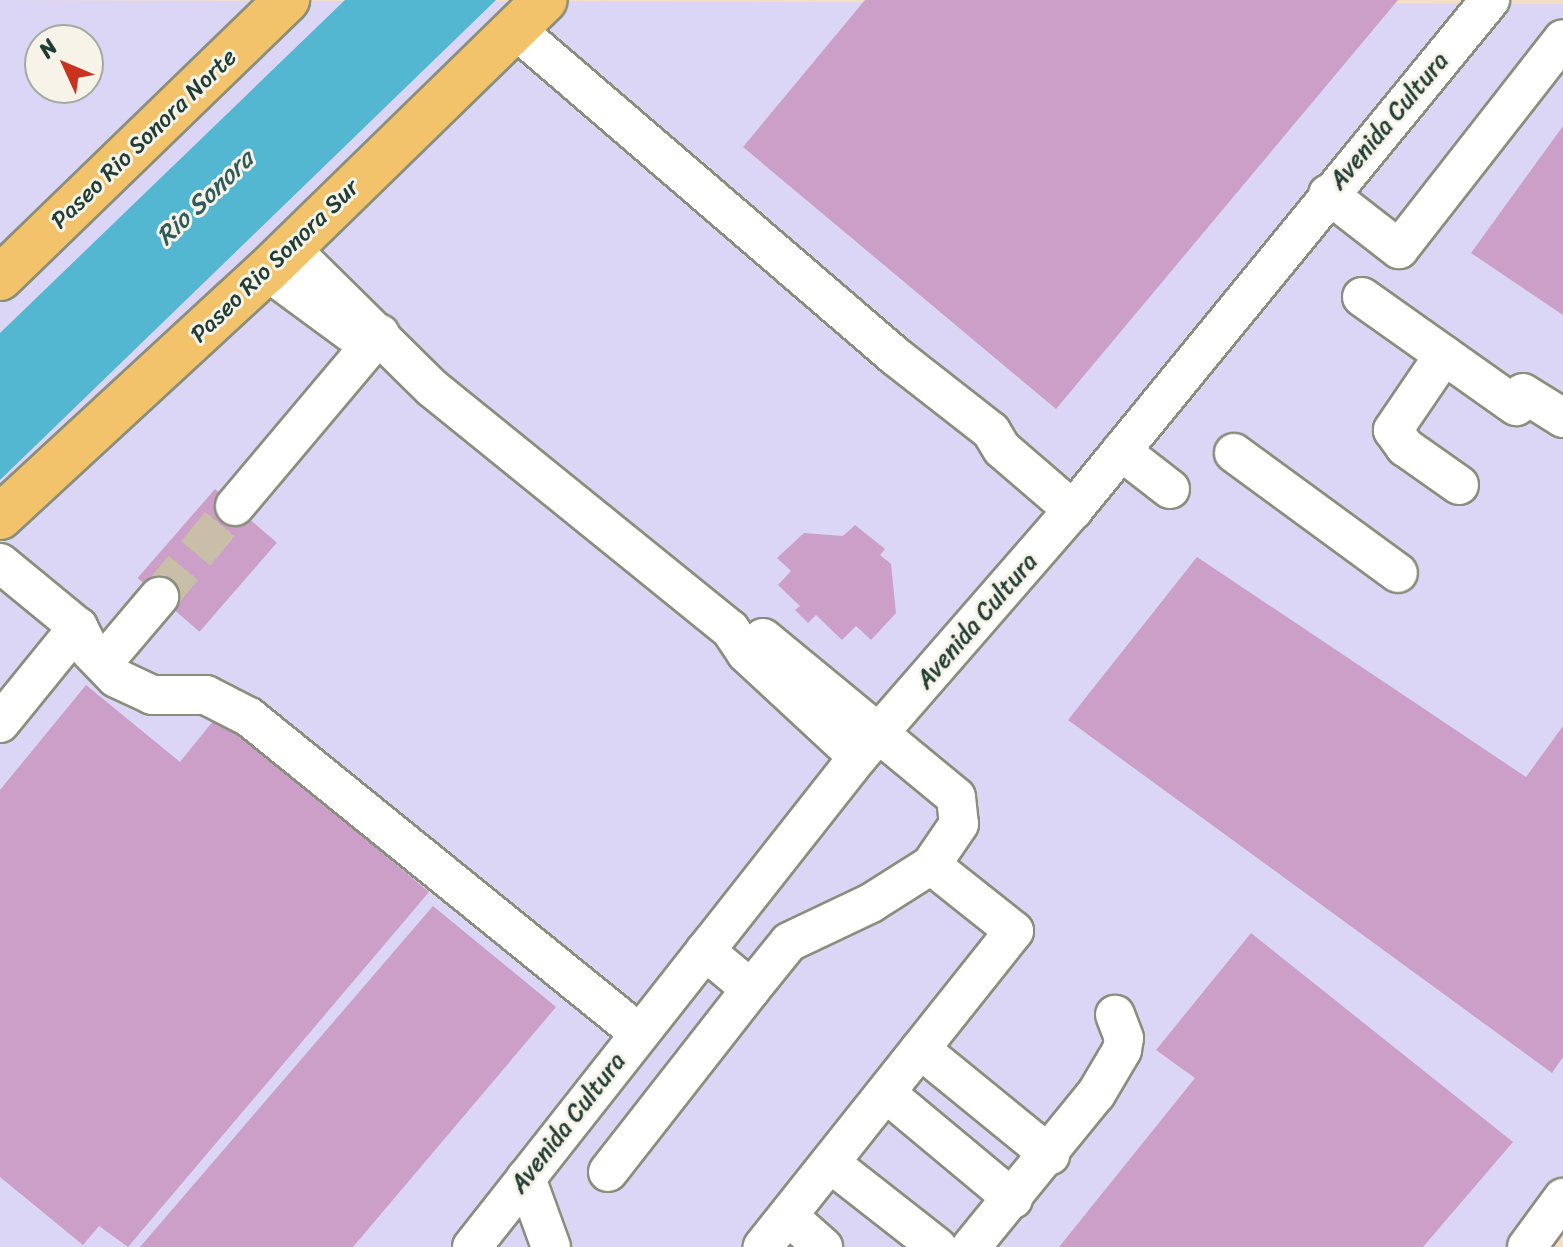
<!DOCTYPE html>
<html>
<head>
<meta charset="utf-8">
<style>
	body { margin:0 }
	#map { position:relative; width:1563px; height:1247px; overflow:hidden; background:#f4dec4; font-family:Sriracha,sans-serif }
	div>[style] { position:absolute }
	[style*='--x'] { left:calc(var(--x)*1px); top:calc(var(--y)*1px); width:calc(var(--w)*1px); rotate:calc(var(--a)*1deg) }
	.built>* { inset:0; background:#dcd6f6 }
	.water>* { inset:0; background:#53b7d1 }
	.building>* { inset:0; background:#cb9fc8; transform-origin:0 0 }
	.minor-tunnel>* { height:38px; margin-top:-19px; transform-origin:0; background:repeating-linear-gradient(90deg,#c9bea7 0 38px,transparent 0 57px) }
	.roads { filter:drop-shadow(2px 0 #8a8e7c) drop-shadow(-2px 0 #8a8e7c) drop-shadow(0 2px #8a8e7c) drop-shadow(0 -2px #8a8e7c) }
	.minor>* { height:38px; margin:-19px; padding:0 19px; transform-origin:19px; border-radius:19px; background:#fff }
	.major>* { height:44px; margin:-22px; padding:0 22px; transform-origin:22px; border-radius:22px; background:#f2c36a }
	span { translate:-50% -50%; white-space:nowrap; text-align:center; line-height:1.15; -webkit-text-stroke:6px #f7f3e8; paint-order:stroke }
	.street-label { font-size:24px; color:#1f3d34 }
	.water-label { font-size:26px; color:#2c5c5b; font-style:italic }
	.north { position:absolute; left:24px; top:24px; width:80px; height:80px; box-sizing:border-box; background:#f7f3e8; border:2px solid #a1aaa0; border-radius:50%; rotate:314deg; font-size:22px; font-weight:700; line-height:32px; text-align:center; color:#1f3d34 }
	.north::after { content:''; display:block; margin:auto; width:28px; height:36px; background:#c8321e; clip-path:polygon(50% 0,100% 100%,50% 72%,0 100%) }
</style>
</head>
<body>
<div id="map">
	<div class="built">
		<div style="clip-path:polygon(evenodd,0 0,1563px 4px,1563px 1175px,1509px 1247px,0 1247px,0 0,40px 40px,88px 40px,88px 88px,40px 88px,40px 40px)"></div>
	</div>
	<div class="water">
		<div style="clip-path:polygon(345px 0,496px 0,0 480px,0 333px)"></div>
	</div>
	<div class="building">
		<div style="clip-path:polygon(865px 0,1398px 0,1056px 409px,743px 147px)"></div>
		<div style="clip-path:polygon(1563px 126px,1563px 315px,1471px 253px)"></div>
		<div style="left:215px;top:489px;width:82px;height:118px;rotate:41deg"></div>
		<div style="clip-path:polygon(855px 525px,885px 549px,880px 555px,891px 564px,896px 613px,871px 640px,856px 626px,842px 640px,816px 615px,808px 623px,795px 610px,800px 606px,778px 585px,791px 571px,777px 558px,804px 533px,843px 536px)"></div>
		<div style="clip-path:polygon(1197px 557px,1526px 777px,1563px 726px,1563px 1057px,1552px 1073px,1068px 720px)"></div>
		<div style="clip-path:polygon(86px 685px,180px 762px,218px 715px,429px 892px,128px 1247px,99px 1226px,83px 1245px,0 1177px,0 790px)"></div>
		<div style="clip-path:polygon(433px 906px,556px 1007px,353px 1247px,140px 1247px)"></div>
		<div style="clip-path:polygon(1251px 933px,1513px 1142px,1423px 1247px,1059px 1247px,1195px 1078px,1156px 1050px)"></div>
	</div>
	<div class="minor-tunnel">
		<div style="--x:159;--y:597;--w:119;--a:-50.1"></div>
	</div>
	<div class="roads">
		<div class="minor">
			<div style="--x:515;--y:29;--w:501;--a:40.71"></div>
			<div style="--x:895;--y:356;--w:122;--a:38"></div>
			<div style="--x:991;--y:431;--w:21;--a:59"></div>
			<div style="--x:1002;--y:449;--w:94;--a:40.7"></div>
			<div style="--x:1328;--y:194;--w:90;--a:37.8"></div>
			<div style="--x:1399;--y:249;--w:266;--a:-52"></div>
			<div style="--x:290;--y:248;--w:199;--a:44.6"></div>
			<div style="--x:432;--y:388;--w:383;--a:39"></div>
			<div style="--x:730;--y:629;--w:29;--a:56"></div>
			<div style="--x:746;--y:653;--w:153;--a:42.9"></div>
			<div style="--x:267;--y:271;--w:108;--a:36.3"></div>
			<div style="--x:1362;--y:297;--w:189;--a:35.3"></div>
			<div style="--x:1444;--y:355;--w:91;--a:124.2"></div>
			<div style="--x:1393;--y:430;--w:21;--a:55"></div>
			<div style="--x:1405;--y:447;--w:66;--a:35.1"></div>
			<div style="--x:1523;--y:393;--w:47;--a:32"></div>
			<div style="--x:1121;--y:451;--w:62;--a:37.8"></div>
			<div style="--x:1234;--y:453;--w:203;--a:36.2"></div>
			<div style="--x:235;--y:506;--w:225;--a:-49.9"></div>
			<div style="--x:0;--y:563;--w:101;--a:39.4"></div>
			<div style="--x:78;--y:627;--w:27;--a:63"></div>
			<div style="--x:90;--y:651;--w:37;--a:46"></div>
			<div style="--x:116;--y:678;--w:40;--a:25"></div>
			<div style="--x:152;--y:695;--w:54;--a:0"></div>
			<div style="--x:206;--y:695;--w:48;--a:27.1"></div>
			<div style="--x:249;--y:717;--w:502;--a:39.02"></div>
			<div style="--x:763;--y:638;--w:250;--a:39.5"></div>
			<div style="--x:956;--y:797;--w:27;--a:84"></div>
			<div style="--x:959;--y:824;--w:50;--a:124.3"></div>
			<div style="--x:103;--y:663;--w:87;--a:-49.7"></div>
			<div style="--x:0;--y:723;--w:124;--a:-50.9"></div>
			<div style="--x:751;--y:989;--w:60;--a:-51"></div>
			<div style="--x:789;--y:942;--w:91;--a:-25.4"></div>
			<div style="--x:871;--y:903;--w:71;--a:-32.3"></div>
			<div style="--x:931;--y:865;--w:106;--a:38.5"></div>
			<div style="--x:1014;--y:931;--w:404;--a:128.5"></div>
			<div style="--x:920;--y:1049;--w:168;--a:39.2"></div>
			<div style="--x:887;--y:1094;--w:164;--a:39.8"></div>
			<div style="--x:830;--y:1163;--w:136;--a:38.1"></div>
			<div style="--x:608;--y:1172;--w:232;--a:-52"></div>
			<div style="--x:751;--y:989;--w:60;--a:-140.4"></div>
			<div style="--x:526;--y:1178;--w:73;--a:70.1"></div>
			<div style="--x:788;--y:1216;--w:47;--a:41.5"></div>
			<div style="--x:472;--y:1247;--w:624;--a:-51.77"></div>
			<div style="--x:858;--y:757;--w:327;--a:-49"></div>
			<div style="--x:1073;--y:510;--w:659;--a:-50.73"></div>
			<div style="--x:971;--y:1247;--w:198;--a:-50.8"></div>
			<div style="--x:1096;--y:1094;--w:51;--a:-59.4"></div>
			<div style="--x:1122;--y:1050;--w:12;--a:-81"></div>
			<div style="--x:1124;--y:1038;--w:25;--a:-111"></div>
			<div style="--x:1527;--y:1247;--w:61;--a:-53.7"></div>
		</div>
		<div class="major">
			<div style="--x:0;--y:278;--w:400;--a:-44.1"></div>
			<div style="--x:0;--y:517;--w:363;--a:-42.7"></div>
			<div style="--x:267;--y:271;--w:388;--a:-44.3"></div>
		</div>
	</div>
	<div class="street-label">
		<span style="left:1389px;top:121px;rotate:-50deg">Avenida Cultura</span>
		<span style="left:144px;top:139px;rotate:-44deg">Paseo Rio Sonora Norte</span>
		<span style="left:275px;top:261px;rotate:-44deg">Paseo Rio Sonora Sur</span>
		<span style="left:977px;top:621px;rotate:-49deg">Avenida Cultura</span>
		<span style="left:568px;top:1123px;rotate:-52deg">Avenida Cultura</span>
	</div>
	<div class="water-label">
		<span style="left:205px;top:198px;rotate:-44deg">Rio Sonora</span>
	</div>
	<div class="north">N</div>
</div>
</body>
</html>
